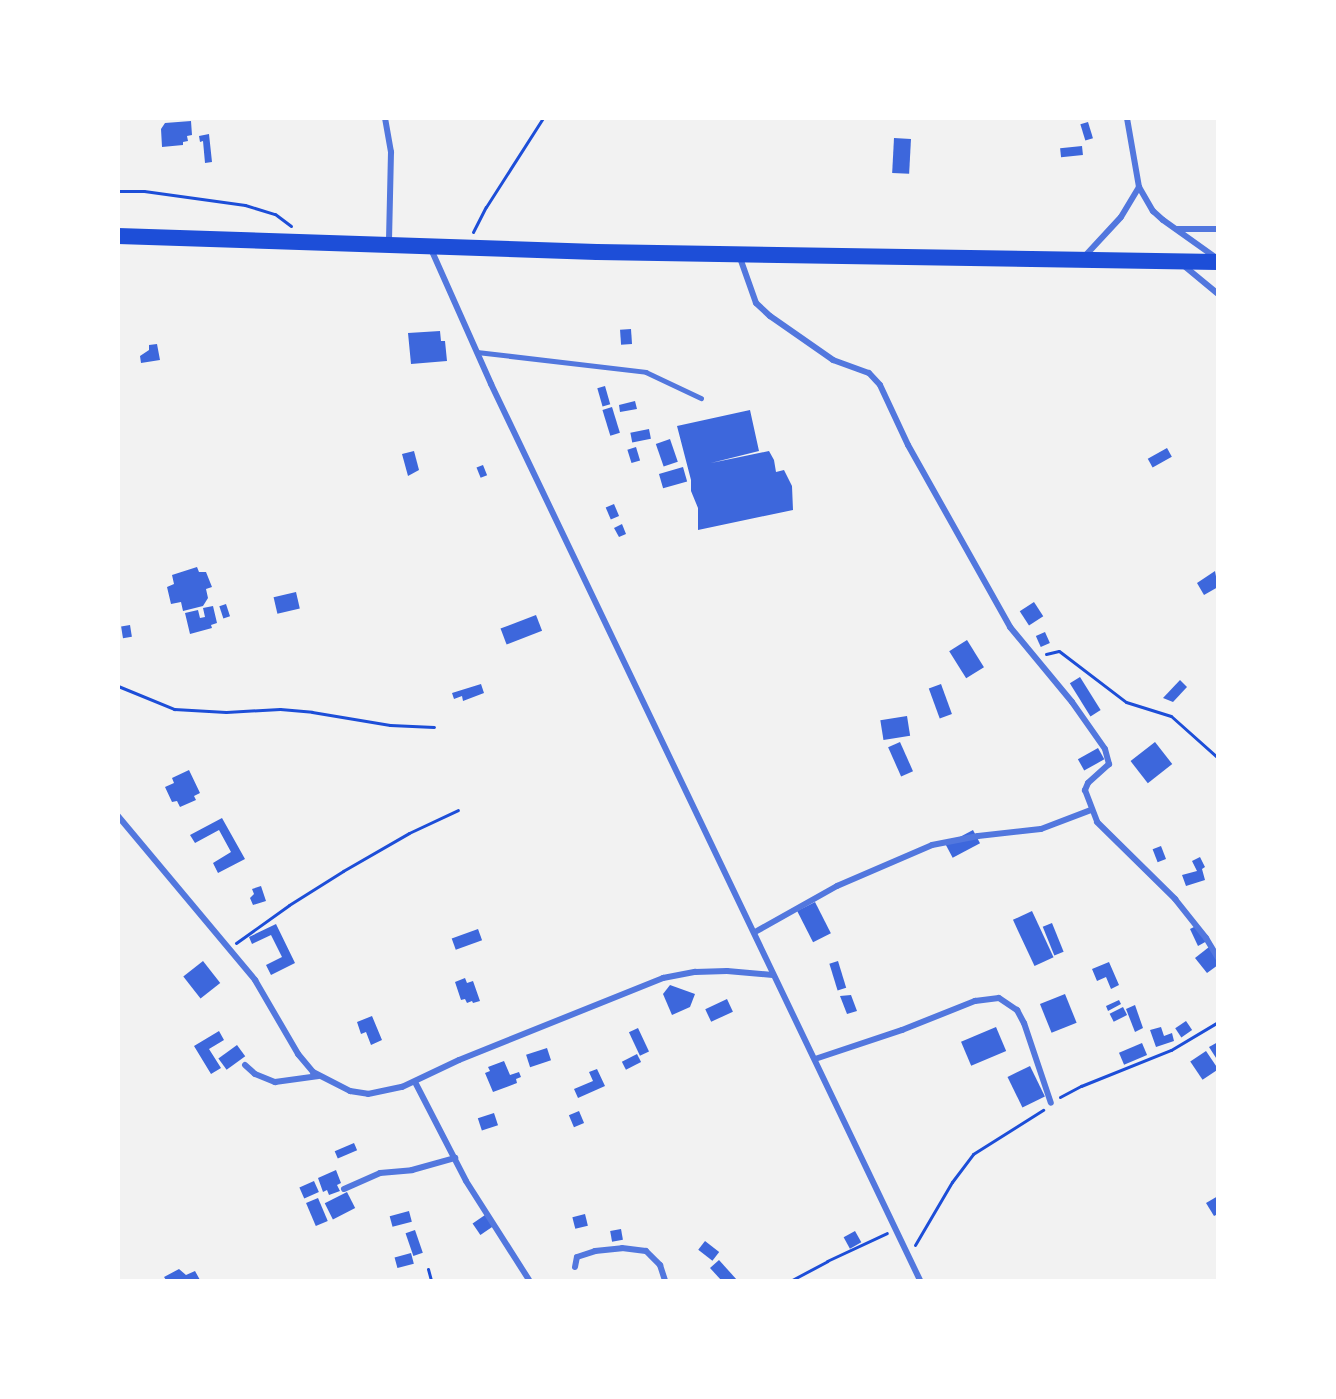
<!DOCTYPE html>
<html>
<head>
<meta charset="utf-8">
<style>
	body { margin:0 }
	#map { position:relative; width:1336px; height:1399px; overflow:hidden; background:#f2f2f2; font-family:"Source Sans 3",sans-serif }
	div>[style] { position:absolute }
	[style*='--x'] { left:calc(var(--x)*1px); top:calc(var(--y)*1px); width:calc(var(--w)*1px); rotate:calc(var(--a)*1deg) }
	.building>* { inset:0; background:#3d67dc; transform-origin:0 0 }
	.path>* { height:3px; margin:-1.5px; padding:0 1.5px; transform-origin:1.5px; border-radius:1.5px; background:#1d4ed8 }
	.service>* { height:4.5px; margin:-2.25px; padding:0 2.25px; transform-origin:2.25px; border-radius:2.25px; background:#5277de }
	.minor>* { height:6px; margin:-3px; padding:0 3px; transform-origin:3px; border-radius:3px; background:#5277de }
	.trunk>* { height:16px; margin:-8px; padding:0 8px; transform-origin:8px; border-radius:8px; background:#1d4ed8 }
	span { translate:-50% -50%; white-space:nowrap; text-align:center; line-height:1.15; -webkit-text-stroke:5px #fff; paint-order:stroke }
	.frame { position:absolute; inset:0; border:120px solid #fff; pointer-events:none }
</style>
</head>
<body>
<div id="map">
	<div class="building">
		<div style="clip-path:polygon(191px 121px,192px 135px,187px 136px,188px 141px,183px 142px,183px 145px,162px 147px,161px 129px,165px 123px)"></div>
		<div style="left:1088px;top:122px;width:17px;height:8px;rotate:73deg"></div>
		<div style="clip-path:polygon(209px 134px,212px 162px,205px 163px,203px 141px,200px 142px,199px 136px)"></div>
		<div style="left:894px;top:138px;width:17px;height:35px;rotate:3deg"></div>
		<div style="left:1082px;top:146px;width:9px;height:22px;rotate:84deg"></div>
		<div style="left:631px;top:329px;width:15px;height:11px;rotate:86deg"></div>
		<div style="clip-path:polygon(440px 331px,441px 341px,445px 341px,447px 361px,411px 364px,408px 333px)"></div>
		<div style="clip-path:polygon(157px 344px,160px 360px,141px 363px,140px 356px,149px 350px,149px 345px)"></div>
		<div style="left:605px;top:386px;width:19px;height:8px;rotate:74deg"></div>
		<div style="clip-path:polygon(635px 401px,637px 409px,620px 412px,619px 405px)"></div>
		<div style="left:612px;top:407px;width:27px;height:10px;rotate:73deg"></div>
		<div style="clip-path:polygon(750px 410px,759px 451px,711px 463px,769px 451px,774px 460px,776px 472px,784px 470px,792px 486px,793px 510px,698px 530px,698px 508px,691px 491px,691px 480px,677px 426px)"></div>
		<div style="left:649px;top:429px;width:10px;height:19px;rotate:79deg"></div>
		<div style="left:670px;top:439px;width:24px;height:15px;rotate:71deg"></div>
		<div style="left:636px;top:447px;width:14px;height:9px;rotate:73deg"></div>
		<div style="left:1167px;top:448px;width:10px;height:22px;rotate:61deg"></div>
		<div style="clip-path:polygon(414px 451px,419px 470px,408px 476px,402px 454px)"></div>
		<div style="left:483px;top:465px;width:11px;height:7px;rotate:68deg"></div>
		<div style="left:683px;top:467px;width:15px;height:25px;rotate:74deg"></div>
		<div style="left:614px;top:504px;width:13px;height:9px;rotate:67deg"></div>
		<div style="clip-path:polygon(622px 524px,626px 534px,619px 537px,614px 528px)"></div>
		<div style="clip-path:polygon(197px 567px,199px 572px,206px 572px,212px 587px,206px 589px,208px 598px,203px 606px,183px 611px,181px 602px,171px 604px,167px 587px,174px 584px,172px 575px)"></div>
		<div style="clip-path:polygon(1215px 571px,1218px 587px,1204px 595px,1197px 583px)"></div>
		<div style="left:296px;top:592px;width:17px;height:23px;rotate:77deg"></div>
		<div style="left:1034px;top:602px;width:17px;height:17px;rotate:57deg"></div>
		<div style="left:226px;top:604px;width:13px;height:7px;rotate:72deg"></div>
		<div style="clip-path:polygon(213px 606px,217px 623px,211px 625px,212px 628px,190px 634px,185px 613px,198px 610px,200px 618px,205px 617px,203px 608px)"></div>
		<div style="left:536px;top:615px;width:17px;height:38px;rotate:69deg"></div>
		<div style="left:130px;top:625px;width:12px;height:9px;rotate:81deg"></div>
		<div style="left:1045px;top:632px;width:12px;height:10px;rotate:66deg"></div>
		<div style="left:967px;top:640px;width:32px;height:21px;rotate:58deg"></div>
		<div style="left:1080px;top:677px;width:39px;height:12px;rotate:58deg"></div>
		<div style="clip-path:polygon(1180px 680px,1187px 687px,1173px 702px,1163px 698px)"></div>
		<div style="clip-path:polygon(481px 684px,484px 693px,463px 701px,462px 696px,454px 699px,452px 693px)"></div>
		<div style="left:941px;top:684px;width:32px;height:13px;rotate:70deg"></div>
		<div style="left:907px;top:716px;width:20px;height:27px;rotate:81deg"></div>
		<div style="left:900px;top:742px;width:32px;height:13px;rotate:66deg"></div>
		<div style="left:1155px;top:742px;width:28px;height:31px;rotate:52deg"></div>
		<div style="left:1098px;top:748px;width:13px;height:23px;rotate:61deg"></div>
		<div style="clip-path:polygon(189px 770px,200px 793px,194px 796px,196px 800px,180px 807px,177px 801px,172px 802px,165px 787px,174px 783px,172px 778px)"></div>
		<div style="clip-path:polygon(222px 818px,245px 859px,218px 873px,213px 863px,231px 852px,219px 830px,195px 843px,190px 835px)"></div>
		<div style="left:973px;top:830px;width:15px;height:31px;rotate:62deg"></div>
		<div style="left:1161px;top:846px;width:14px;height:9px;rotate:69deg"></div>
		<div style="clip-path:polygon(1200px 857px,1205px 867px,1202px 869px,1205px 880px,1186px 886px,1182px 875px,1197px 871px,1192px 861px)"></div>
		<div style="clip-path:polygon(261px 886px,266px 901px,253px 905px,250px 898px,254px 894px,252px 889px)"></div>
		<div style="left:815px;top:902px;width:35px;height:20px;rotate:63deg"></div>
		<div style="left:1032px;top:911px;width:51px;height:21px;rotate:65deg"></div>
		<div style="left:1052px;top:923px;width:31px;height:10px;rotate:68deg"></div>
		<div style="clip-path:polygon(276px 924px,295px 963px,271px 975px,266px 965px,282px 957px,271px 935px,252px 944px,249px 937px)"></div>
		<div style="clip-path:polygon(1198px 925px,1207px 941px,1198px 946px,1190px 929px)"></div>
		<div style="left:478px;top:929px;width:12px;height:28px;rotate:70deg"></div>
		<div style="clip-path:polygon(1209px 947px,1218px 957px,1218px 965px,1207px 973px,1195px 958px)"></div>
		<div style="left:203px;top:961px;width:28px;height:25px;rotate:52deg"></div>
		<div style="left:838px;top:961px;width:28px;height:9px;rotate:73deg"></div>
		<div style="clip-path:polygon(1109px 962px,1119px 985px,1111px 989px,1106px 977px,1097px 981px,1092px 969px)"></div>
		<div style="clip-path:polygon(465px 978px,467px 983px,473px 981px,480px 1001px,473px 1003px,472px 1001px,467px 1003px,465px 999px,461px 1000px,455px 982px)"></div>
		<div style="clip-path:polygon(670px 985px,695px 994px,690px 1007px,672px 1015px,663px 994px)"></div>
		<div style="left:1065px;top:994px;width:31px;height:27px;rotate:68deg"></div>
		<div style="clip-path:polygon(851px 995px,857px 1011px,847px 1014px,840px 996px)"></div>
		<div style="left:727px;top:999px;width:14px;height:24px;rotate:65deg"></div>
		<div style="clip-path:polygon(1119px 1000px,1121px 1004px,1108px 1011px,1106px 1006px)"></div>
		<div style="clip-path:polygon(1135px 1005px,1143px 1028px,1135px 1032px,1126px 1009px)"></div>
		<div style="left:1123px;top:1007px;width:9px;height:15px;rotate:63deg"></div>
		<div style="clip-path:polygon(372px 1016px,382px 1040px,371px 1045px,366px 1032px,361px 1034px,357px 1022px)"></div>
		<div style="left:1186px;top:1021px;width:11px;height:13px;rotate:56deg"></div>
		<div style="left:996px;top:1027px;width:26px;height:38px;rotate:67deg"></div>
		<div style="clip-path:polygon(1161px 1027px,1164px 1036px,1172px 1033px,1174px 1041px,1156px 1047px,1150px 1030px)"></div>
		<div style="left:638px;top:1028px;width:26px;height:10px;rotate:65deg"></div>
		<div style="clip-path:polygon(219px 1031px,224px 1040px,209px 1049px,221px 1068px,211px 1074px,194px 1046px)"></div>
		<div style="clip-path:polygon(1218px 1042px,1218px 1061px,1209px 1047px)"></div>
		<div style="left:1142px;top:1043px;width:13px;height:25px;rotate:67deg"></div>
		<div style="left:237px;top:1045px;width:14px;height:23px;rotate:54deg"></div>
		<div style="left:547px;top:1048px;width:13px;height:22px;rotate:72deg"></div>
		<div style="left:1206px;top:1051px;width:22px;height:19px;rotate:56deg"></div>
		<div style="left:637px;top:1054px;width:9px;height:17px;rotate:63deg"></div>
		<div style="clip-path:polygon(504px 1061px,510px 1075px,519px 1072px,521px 1077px,516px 1079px,517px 1083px,493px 1092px,485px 1073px,490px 1071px,488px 1067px)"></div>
		<div style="left:1030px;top:1066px;width:34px;height:25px;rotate:64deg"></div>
		<div style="clip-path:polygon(597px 1069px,605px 1086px,578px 1098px,574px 1089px,593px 1081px,589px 1072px)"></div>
		<div style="left:579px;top:1111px;width:13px;height:11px;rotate:67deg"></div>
		<div style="left:494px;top:1113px;width:13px;height:17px;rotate:72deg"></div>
		<div style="left:354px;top:1143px;width:8px;height:21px;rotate:67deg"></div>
		<div style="clip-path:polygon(336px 1170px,341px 1183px,337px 1185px,340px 1191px,329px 1195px,327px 1190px,323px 1192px,318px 1178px)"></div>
		<div style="left:314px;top:1181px;width:12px;height:16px;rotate:66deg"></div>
		<div style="left:347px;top:1192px;width:18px;height:25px;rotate:63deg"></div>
		<div style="clip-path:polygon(1218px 1196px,1218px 1214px,1214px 1216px,1206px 1203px)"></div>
		<div style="left:318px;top:1198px;width:25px;height:13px;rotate:67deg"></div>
		<div style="left:409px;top:1211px;width:11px;height:20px;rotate:75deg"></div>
		<div style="left:585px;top:1214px;width:12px;height:13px;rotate:76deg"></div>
		<div style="left:485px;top:1215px;width:14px;height:15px;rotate:56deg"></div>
		<div style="left:621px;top:1229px;width:11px;height:11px;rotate:80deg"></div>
		<div style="left:415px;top:1230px;width:24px;height:10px;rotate:71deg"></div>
		<div style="left:855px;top:1231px;width:13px;height:13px;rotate:61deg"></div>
		<div style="left:705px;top:1241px;width:18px;height:11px;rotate:38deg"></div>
		<div style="left:411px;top:1253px;width:11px;height:17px;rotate:75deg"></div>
		<div style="clip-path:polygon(719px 1260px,737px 1280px,721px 1280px,710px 1268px)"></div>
		<div style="clip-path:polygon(179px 1269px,186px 1275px,195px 1271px,200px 1280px,166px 1280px,164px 1277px)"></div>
	</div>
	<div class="path">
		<div style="--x:118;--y:191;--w:26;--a:0"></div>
		<div style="--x:144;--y:191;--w:102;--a:7.9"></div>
		<div style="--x:245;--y:205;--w:31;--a:17"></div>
		<div style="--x:275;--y:214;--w:20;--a:37"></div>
		<div style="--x:473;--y:232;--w:28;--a:-63"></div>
		<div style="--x:486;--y:207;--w:106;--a:-57.4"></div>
		<div style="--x:1046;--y:654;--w:13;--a:-13"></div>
		<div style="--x:1059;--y:651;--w:84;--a:37.3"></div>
		<div style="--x:1126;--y:702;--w:47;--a:17.3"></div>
		<div style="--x:1171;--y:716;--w:63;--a:41.8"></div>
		<div style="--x:118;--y:686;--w:61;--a:22.3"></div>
		<div style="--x:174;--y:709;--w:52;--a:3.3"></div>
		<div style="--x:226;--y:712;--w:54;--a:-3.2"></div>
		<div style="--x:280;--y:709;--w:32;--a:5"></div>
		<div style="--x:312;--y:712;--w:79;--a:9.5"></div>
		<div style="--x:390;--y:725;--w:44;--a:2.6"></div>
		<div style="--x:236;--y:943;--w:65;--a:-35.6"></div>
		<div style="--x:289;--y:905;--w:64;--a:-32.2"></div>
		<div style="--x:343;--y:871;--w:76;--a:-29.9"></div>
		<div style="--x:409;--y:833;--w:54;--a:-25.1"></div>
		<div style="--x:1060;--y:1097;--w:24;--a:-28"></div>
		<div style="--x:1081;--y:1086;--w:97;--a:-21.8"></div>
		<div style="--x:1171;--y:1050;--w:55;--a:-30.8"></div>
		<div style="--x:915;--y:1245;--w:73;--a:-59.6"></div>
		<div style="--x:952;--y:1182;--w:35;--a:-53"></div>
		<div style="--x:973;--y:1154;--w:83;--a:-32.2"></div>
		<div style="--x:428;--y:1269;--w:11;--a:75"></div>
		<div style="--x:792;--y:1280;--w:40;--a:-28"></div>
		<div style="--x:827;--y:1261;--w:66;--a:-25"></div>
	</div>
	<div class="service">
		<div style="--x:477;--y:352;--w:170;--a:6.7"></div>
		<div style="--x:646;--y:372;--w:61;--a:25.3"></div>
	</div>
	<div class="minor">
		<div style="--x:385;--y:118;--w:35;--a:80"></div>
		<div style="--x:391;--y:152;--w:91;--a:91.3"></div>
		<div style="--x:1139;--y:187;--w:28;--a:60"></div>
		<div style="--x:1153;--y:211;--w:13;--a:42"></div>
		<div style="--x:1163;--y:220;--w:64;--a:35.4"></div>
		<div style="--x:1177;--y:229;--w:41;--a:0"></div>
		<div style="--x:431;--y:249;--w:148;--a:66"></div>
		<div style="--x:491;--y:384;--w:993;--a:64.42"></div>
		<div style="--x:739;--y:255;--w:51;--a:70.5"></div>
		<div style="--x:756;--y:303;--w:19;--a:43"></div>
		<div style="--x:770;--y:316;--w:77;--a:34.9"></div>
		<div style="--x:833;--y:360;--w:38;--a:20"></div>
		<div style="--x:869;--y:373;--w:16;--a:47"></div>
		<div style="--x:880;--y:385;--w:66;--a:65"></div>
		<div style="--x:908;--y:445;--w:209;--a:60.7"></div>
		<div style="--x:1010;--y:627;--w:97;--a:50.4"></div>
		<div style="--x:1072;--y:702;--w:57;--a:54.9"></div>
		<div style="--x:1105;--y:749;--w:16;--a:75"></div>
		<div style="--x:1109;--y:764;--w:28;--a:138"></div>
		<div style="--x:1088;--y:783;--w:8;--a:113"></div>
		<div style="--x:1085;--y:790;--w:34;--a:69"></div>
		<div style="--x:1097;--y:822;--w:110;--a:44.6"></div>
		<div style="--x:1175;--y:899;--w:50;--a:51.5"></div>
		<div style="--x:1206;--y:938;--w:23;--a:59"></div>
		<div style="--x:1084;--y:257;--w:54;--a:-47.2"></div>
		<div style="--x:1121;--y:217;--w:35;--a:-59"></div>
		<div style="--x:1139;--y:187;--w:70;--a:-99.9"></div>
		<div style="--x:1183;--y:265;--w:45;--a:39.6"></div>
		<div style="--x:118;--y:816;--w:214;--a:50.1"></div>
		<div style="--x:255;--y:980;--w:86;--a:59.8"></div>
		<div style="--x:298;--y:1054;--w:23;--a:50"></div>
		<div style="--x:313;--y:1072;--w:42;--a:27.2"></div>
		<div style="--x:350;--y:1091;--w:18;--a:9"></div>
		<div style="--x:368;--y:1094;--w:35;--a:-12"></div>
		<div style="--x:402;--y:1087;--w:63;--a:-25.3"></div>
		<div style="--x:459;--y:1060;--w:220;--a:-21.9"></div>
		<div style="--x:663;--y:978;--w:33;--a:-11"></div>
		<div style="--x:695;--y:972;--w:32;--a:-2"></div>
		<div style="--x:727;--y:971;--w:46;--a:5"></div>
		<div style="--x:755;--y:932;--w:94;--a:-29.3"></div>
		<div style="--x:837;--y:886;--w:103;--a:-23.3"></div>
		<div style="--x:932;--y:845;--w:47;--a:-11.1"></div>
		<div style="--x:978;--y:836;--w:63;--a:-6.3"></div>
		<div style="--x:1041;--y:829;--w:53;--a:-20.8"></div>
		<div style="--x:815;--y:1059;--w:92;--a:-18.4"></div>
		<div style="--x:902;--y:1030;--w:79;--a:-21.7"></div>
		<div style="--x:975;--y:1001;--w:24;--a:-7"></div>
		<div style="--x:999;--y:998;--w:22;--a:34"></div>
		<div style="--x:1017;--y:1010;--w:15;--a:62"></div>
		<div style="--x:1024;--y:1023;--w:84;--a:71.4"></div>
		<div style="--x:245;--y:1065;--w:13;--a:42"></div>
		<div style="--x:255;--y:1074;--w:22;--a:22"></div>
		<div style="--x:275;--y:1082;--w:44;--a:-7.8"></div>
		<div style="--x:415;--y:1082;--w:111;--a:62.7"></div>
		<div style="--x:466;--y:1181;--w:117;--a:57.5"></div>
		<div style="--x:344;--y:1189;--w:39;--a:-24"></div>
		<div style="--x:380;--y:1173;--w:32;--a:-5"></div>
		<div style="--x:412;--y:1170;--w:45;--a:-15.6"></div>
		<div style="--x:575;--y:1267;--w:10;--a:-79"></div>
		<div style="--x:577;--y:1257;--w:19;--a:-18"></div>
		<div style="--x:595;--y:1251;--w:27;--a:-6"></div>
		<div style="--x:622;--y:1248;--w:24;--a:7"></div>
		<div style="--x:646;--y:1251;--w:20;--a:45"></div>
		<div style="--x:660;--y:1265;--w:16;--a:72"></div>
	</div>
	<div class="trunk">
		<div style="--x:118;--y:236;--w:479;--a:1.9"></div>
		<div style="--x:597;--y:252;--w:621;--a:0.92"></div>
	</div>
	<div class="frame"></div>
</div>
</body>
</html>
